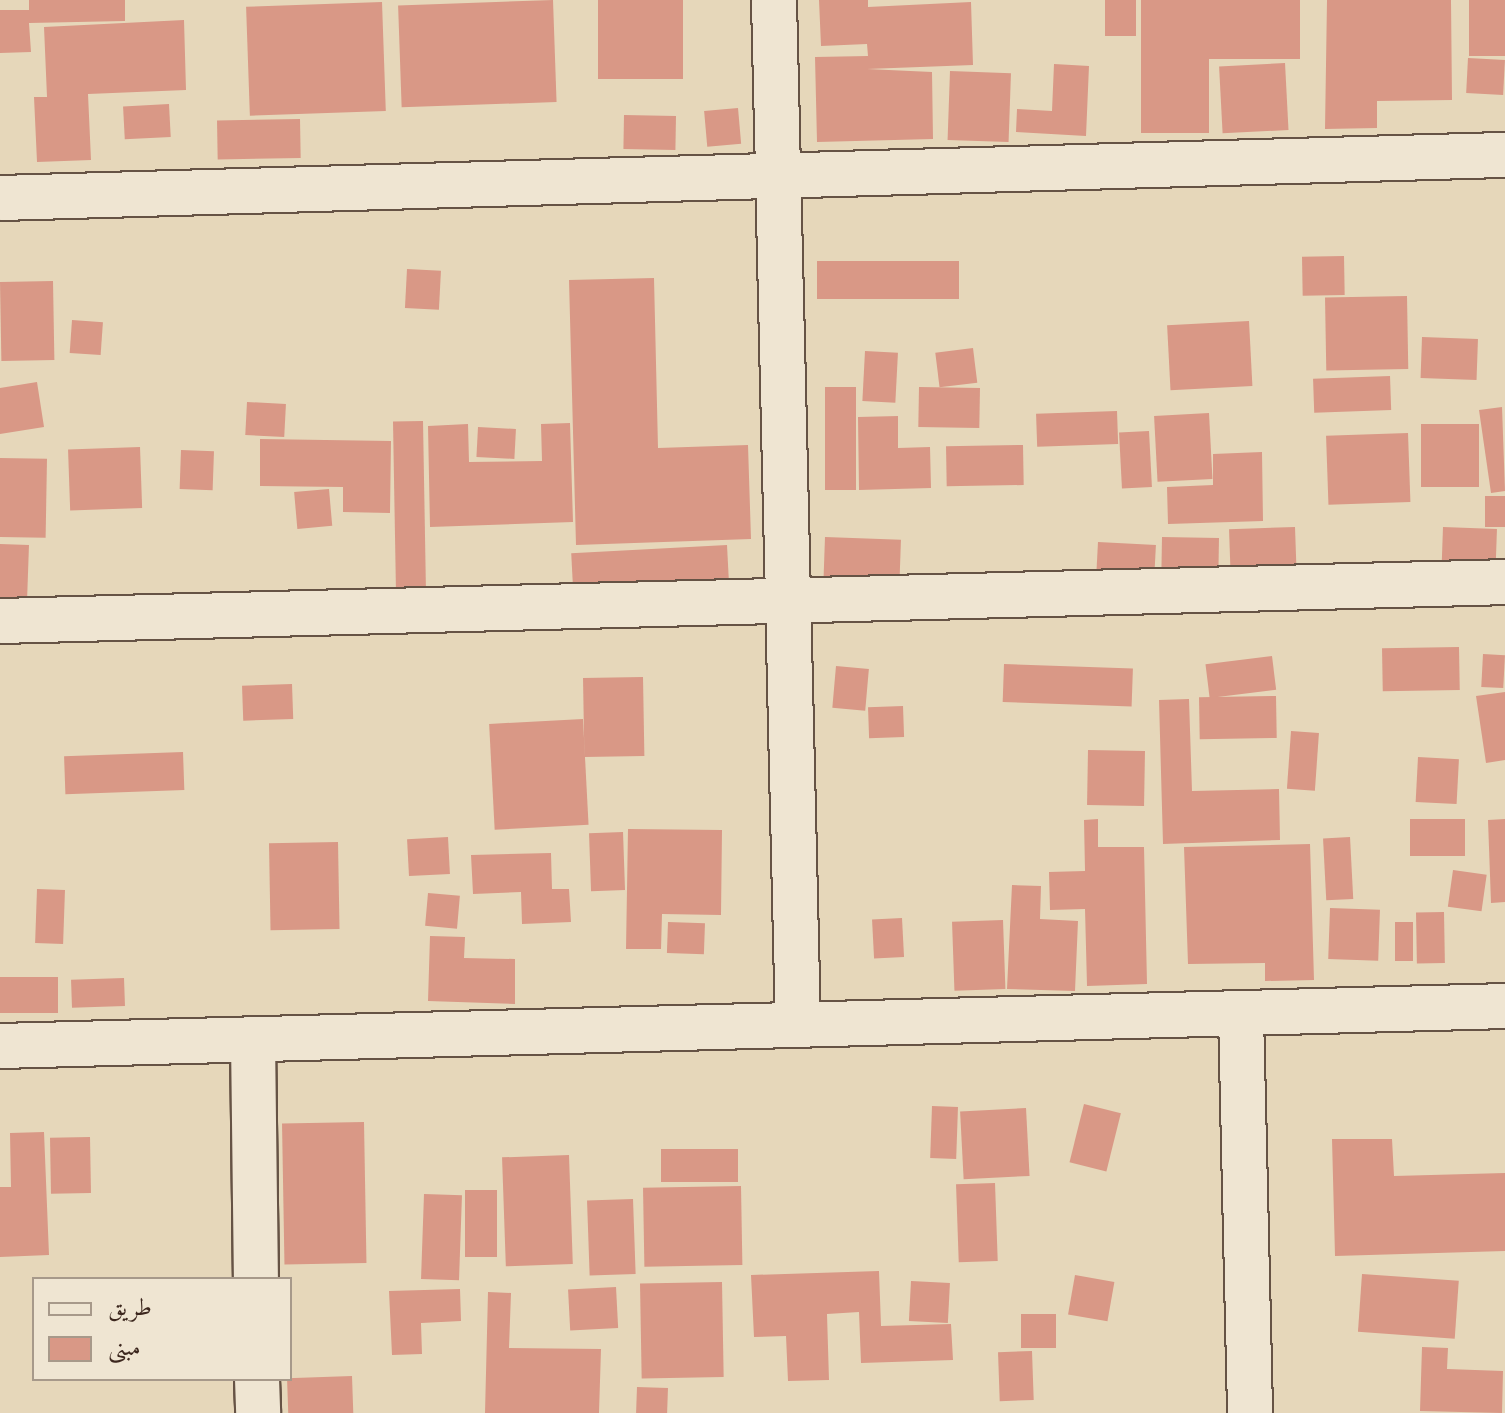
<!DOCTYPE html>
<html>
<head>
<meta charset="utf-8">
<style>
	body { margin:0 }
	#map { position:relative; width:1505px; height:1413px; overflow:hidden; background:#e6d7ba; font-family:"IM FELL Double Pica",Amiri,serif }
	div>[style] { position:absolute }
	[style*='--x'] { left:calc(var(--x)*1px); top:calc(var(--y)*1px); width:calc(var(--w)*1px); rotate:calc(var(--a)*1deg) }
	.building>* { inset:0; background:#d99886; transform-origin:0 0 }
	.roads { filter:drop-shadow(2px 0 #665345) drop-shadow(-2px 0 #665345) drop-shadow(0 2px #665345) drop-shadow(0 -2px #665345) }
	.street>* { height:44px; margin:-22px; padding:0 22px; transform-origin:22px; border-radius:22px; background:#efe5d2 }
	span { translate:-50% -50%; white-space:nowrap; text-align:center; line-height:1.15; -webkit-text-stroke:7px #efe5d2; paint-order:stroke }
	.legend { position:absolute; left:32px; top:1277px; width:260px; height:104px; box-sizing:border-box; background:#efe5d2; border:2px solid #a7998a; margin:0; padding:10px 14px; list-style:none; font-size:24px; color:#3c271e }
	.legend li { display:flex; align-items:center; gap:16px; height:40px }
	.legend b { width:40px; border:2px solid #a7998a }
</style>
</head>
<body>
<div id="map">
	<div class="building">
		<div style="clip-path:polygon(29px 0,125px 0,125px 21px,29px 23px,31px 52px,0 53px,0 10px,29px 10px)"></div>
		<div style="left:553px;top:0;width:102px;height:155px;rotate:88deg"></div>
		<div style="left:598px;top:0;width:85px;height:79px"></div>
		<div style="clip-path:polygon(819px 0,868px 0,868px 7px,971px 2px,973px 65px,867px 69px,932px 72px,933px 139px,817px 142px,815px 57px,868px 56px,867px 44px,821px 46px)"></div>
		<div style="left:1105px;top:0;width:31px;height:36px"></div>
		<div style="clip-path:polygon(1141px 0,1300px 0,1300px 59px,1209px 59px,1209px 133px,1141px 133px)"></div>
		<div style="clip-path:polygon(1327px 0,1451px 0,1452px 100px,1377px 101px,1377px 128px,1325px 129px)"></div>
		<div style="left:1469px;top:0;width:36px;height:56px"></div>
		<div style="left:382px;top:2px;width:109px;height:136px;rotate:88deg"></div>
		<div style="clip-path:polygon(184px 20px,186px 90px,88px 94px,91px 160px,37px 162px,34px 97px,47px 97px,44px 27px)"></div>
		<div style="left:1468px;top:58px;width:37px;height:35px;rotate:3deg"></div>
		<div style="left:1285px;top:63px;width:67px;height:66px;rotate:87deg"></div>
		<div style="clip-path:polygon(1054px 64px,1089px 66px,1086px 136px,1016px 132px,1017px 109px,1052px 111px)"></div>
		<div style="left:950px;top:71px;width:61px;height:69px;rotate:2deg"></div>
		<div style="left:169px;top:104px;width:33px;height:46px;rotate:87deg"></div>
		<div style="left:738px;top:108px;width:36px;height:34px;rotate:85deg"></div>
		<div style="left:624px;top:115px;width:52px;height:34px;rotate:1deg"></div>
		<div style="left:300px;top:119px;width:39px;height:83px;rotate:89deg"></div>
		<div style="left:1344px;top:256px;width:39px;height:42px;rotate:89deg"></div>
		<div style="left:817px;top:261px;width:142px;height:38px"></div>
		<div style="left:407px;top:269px;width:34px;height:39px;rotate:3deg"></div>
		<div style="clip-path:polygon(654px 278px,658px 448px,748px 445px,751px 539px,576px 545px,569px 280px)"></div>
		<div style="left:53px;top:281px;width:79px;height:53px;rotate:89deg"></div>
		<div style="left:1407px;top:296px;width:73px;height:82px;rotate:89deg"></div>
		<div style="left:72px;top:320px;width:31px;height:33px;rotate:4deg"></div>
		<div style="left:1249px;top:321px;width:65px;height:82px;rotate:87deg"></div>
		<div style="left:1422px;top:337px;width:56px;height:41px;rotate:2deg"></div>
		<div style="left:973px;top:348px;width:35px;height:38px;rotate:83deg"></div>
		<div style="left:865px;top:351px;width:33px;height:50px;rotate:3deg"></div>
		<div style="left:1390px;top:376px;width:34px;height:77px;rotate:88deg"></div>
		<div style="clip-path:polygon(37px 382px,44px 427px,0 434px,0 388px)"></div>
		<div style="left:825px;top:387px;width:31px;height:103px"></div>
		<div style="left:919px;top:387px;width:61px;height:40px;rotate:1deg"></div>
		<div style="left:247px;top:402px;width:39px;height:33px;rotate:3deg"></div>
		<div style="clip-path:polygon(1502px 407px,1505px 491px,1491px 493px,1479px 410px)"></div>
		<div style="left:1117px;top:411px;width:33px;height:81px;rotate:88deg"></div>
		<div style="left:1209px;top:413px;width:66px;height:55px;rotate:87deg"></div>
		<div style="clip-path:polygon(898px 416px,898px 448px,930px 447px,931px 488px,859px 490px,858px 417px)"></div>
		<div style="left:423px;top:421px;width:175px;height:30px;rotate:89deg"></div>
		<div style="clip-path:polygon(570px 423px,573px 522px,430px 527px,428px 426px,468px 424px,469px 462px,542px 461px,541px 424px)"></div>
		<div style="left:1421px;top:424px;width:58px;height:63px"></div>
		<div style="left:478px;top:427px;width:38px;height:30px;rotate:3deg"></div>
		<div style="left:1149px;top:431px;width:56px;height:30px;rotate:87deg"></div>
		<div style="left:1408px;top:433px;width:69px;height:82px;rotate:88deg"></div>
		<div style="clip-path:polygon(260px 439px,391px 441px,390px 513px,343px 512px,343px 487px,260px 486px)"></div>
		<div style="left:1023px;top:445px;width:40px;height:77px;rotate:89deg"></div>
		<div style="left:140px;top:447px;width:61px;height:72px;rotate:88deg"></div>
		<div style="left:181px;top:450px;width:33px;height:39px;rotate:2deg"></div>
		<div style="clip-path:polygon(1262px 452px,1263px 521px,1168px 524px,1167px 487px,1213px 485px,1213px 454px)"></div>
		<div style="left:0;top:458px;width:47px;height:79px;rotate:1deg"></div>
		<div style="left:329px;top:489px;width:37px;height:35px;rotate:85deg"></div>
		<div style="left:1505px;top:496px;width:31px;height:20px;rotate:90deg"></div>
		<div style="left:1295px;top:527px;width:49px;height:66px;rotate:88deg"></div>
		<div style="left:1443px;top:527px;width:54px;height:37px;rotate:2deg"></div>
		<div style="left:825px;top:537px;width:76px;height:57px;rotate:2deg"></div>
		<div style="left:1162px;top:537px;width:57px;height:42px;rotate:1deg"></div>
		<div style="left:1098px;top:542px;width:58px;height:41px;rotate:3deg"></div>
		<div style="left:0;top:544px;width:29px;height:63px;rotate:2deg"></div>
		<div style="left:727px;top:545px;width:39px;height:156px;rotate:87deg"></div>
		<div style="left:1459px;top:647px;width:43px;height:77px;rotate:89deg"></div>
		<div style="left:1483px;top:654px;width:22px;height:33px;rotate:3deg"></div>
		<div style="left:1272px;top:656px;width:34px;height:67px;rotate:83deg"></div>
		<div style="left:1004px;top:664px;width:129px;height:38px;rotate:2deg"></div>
		<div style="left:836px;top:666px;width:33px;height:42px;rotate:5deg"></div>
		<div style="left:643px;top:677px;width:79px;height:60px;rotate:89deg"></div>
		<div style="left:292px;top:684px;width:35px;height:50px;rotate:88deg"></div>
		<div style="clip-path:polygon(1505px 692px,1505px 760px,1486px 763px,1476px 696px)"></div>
		<div style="left:1276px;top:696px;width:42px;height:77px;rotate:89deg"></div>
		<div style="clip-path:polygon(1189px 699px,1192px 791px,1279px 789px,1280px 840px,1163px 844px,1159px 700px)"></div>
		<div style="left:903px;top:706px;width:31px;height:35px;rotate:88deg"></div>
		<div style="left:583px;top:719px;width:106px;height:94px;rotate:87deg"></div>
		<div style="left:1291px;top:731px;width:28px;height:58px;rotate:4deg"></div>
		<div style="left:1088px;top:750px;width:57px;height:55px;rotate:1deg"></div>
		<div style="left:183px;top:752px;width:38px;height:119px;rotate:88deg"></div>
		<div style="left:1418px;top:757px;width:41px;height:45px;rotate:3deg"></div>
		<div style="clip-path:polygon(1098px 819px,1098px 847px,1144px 847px,1147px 984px,1087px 986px,1085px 909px,1050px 910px,1049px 872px,1085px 871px,1084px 820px)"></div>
		<div style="left:1465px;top:819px;width:37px;height:55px;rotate:90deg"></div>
		<div style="clip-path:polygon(1505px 819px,1505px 902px,1491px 903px,1488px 820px)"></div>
		<div style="clip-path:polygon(628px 829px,722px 830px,721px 915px,662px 914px,661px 949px,626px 949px)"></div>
		<div style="left:623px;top:832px;width:58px;height:34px;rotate:88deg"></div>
		<div style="left:448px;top:837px;width:37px;height:41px;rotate:87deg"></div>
		<div style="left:1350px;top:837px;width:62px;height:27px;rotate:87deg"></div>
		<div style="left:338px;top:842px;width:87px;height:69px;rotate:89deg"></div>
		<div style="clip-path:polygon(1310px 844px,1314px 980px,1265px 981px,1265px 963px,1188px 964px,1184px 847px)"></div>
		<div style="clip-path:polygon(551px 853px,552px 889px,569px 889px,571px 922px,522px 924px,521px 892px,473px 894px,471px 855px)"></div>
		<div style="left:1453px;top:870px;width:34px;height:37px;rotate:8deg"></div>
		<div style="clip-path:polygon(1012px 885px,1041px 886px,1040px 919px,1078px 921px,1075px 991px,1007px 989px)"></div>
		<div style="left:37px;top:889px;width:28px;height:54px;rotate:2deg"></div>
		<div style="left:428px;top:893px;width:32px;height:33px;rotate:5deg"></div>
		<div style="left:1330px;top:908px;width:50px;height:51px;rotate:2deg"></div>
		<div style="left:1444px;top:912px;width:51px;height:28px;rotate:89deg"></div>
		<div style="left:902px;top:918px;width:39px;height:30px;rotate:87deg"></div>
		<div style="left:1003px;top:920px;width:69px;height:51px;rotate:88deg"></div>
		<div style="left:668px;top:922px;width:37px;height:31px;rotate:2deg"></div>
		<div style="left:1395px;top:922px;width:18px;height:39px"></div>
		<div style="clip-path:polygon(430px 936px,465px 937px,464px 958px,515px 959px,515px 1004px,428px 1001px)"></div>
		<div style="left:0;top:977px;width:58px;height:36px"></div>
		<div style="left:124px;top:978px;width:28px;height:53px;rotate:88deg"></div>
		<div style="left:1084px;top:1104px;width:38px;height:60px;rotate:14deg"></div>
		<div style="left:932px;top:1106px;width:26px;height:52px;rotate:2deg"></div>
		<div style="left:1026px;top:1108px;width:68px;height:66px;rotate:87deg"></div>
		<div style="left:364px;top:1122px;width:141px;height:82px;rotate:89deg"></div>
		<div style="clip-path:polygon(44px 1132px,49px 1255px,0 1257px,0 1187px,11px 1187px,10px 1133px)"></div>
		<div style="left:90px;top:1137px;width:56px;height:40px;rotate:89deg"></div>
		<div style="clip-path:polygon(1332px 1139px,1392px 1139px,1394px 1176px,1505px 1173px,1505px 1251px,1335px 1256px)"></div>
		<div style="left:738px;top:1149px;width:33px;height:77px;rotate:90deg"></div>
		<div style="left:569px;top:1155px;width:109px;height:67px;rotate:88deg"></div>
		<div style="left:995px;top:1183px;width:78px;height:39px;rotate:88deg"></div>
		<div style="left:741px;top:1186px;width:79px;height:98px;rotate:89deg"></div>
		<div style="left:465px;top:1190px;width:32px;height:67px"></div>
		<div style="left:424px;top:1194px;width:38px;height:85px;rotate:2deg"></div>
		<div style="left:633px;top:1199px;width:75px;height:46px;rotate:88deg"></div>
		<div style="clip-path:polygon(879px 1271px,881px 1326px,951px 1324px,953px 1360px,861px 1363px,859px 1312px,827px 1314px,829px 1380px,788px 1381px,786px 1336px,754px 1337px,751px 1275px)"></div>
		<div style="left:1362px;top:1274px;width:97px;height:58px;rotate:4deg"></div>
		<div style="left:1075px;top:1275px;width:40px;height:40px;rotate:10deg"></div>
		<div style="left:911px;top:1281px;width:39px;height:40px;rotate:3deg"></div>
		<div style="left:722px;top:1282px;width:95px;height:82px;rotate:89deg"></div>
		<div style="left:616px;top:1287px;width:41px;height:48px;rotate:87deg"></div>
		<div style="clip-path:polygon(460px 1289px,461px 1321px,421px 1323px,422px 1354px,392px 1355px,389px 1291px)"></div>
		<div style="clip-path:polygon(488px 1292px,511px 1293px,509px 1348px,601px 1349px,599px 1413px,485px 1413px)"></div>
		<div style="left:1021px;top:1314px;width:35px;height:34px"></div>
		<div style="clip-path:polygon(1422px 1347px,1448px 1348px,1447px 1369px,1503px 1371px,1502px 1413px,1420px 1411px)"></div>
		<div style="left:1032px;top:1351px;width:49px;height:34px;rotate:88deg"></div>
		<div style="left:352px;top:1376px;width:37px;height:65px;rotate:88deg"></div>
		<div style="left:637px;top:1387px;width:31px;height:26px;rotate:2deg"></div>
	</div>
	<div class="roads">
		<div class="street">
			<div style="--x:774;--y:0;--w:1025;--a:88.66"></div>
			<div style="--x:0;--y:198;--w:1506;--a:-1.64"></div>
			<div style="--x:0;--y:621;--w:1506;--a:-1.48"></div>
			<div style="--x:1241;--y:1014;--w:399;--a:88.7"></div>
			<div style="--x:253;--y:1039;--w:240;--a:89.3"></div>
			<div style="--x:0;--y:1046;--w:1506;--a:-1.52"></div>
			<div style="--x:257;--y:1379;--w:34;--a:88"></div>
		</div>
	</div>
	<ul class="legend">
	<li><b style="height:10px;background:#efe5d2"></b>طريق</li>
	<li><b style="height:22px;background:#d99886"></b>مبنى</li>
	</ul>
</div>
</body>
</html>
